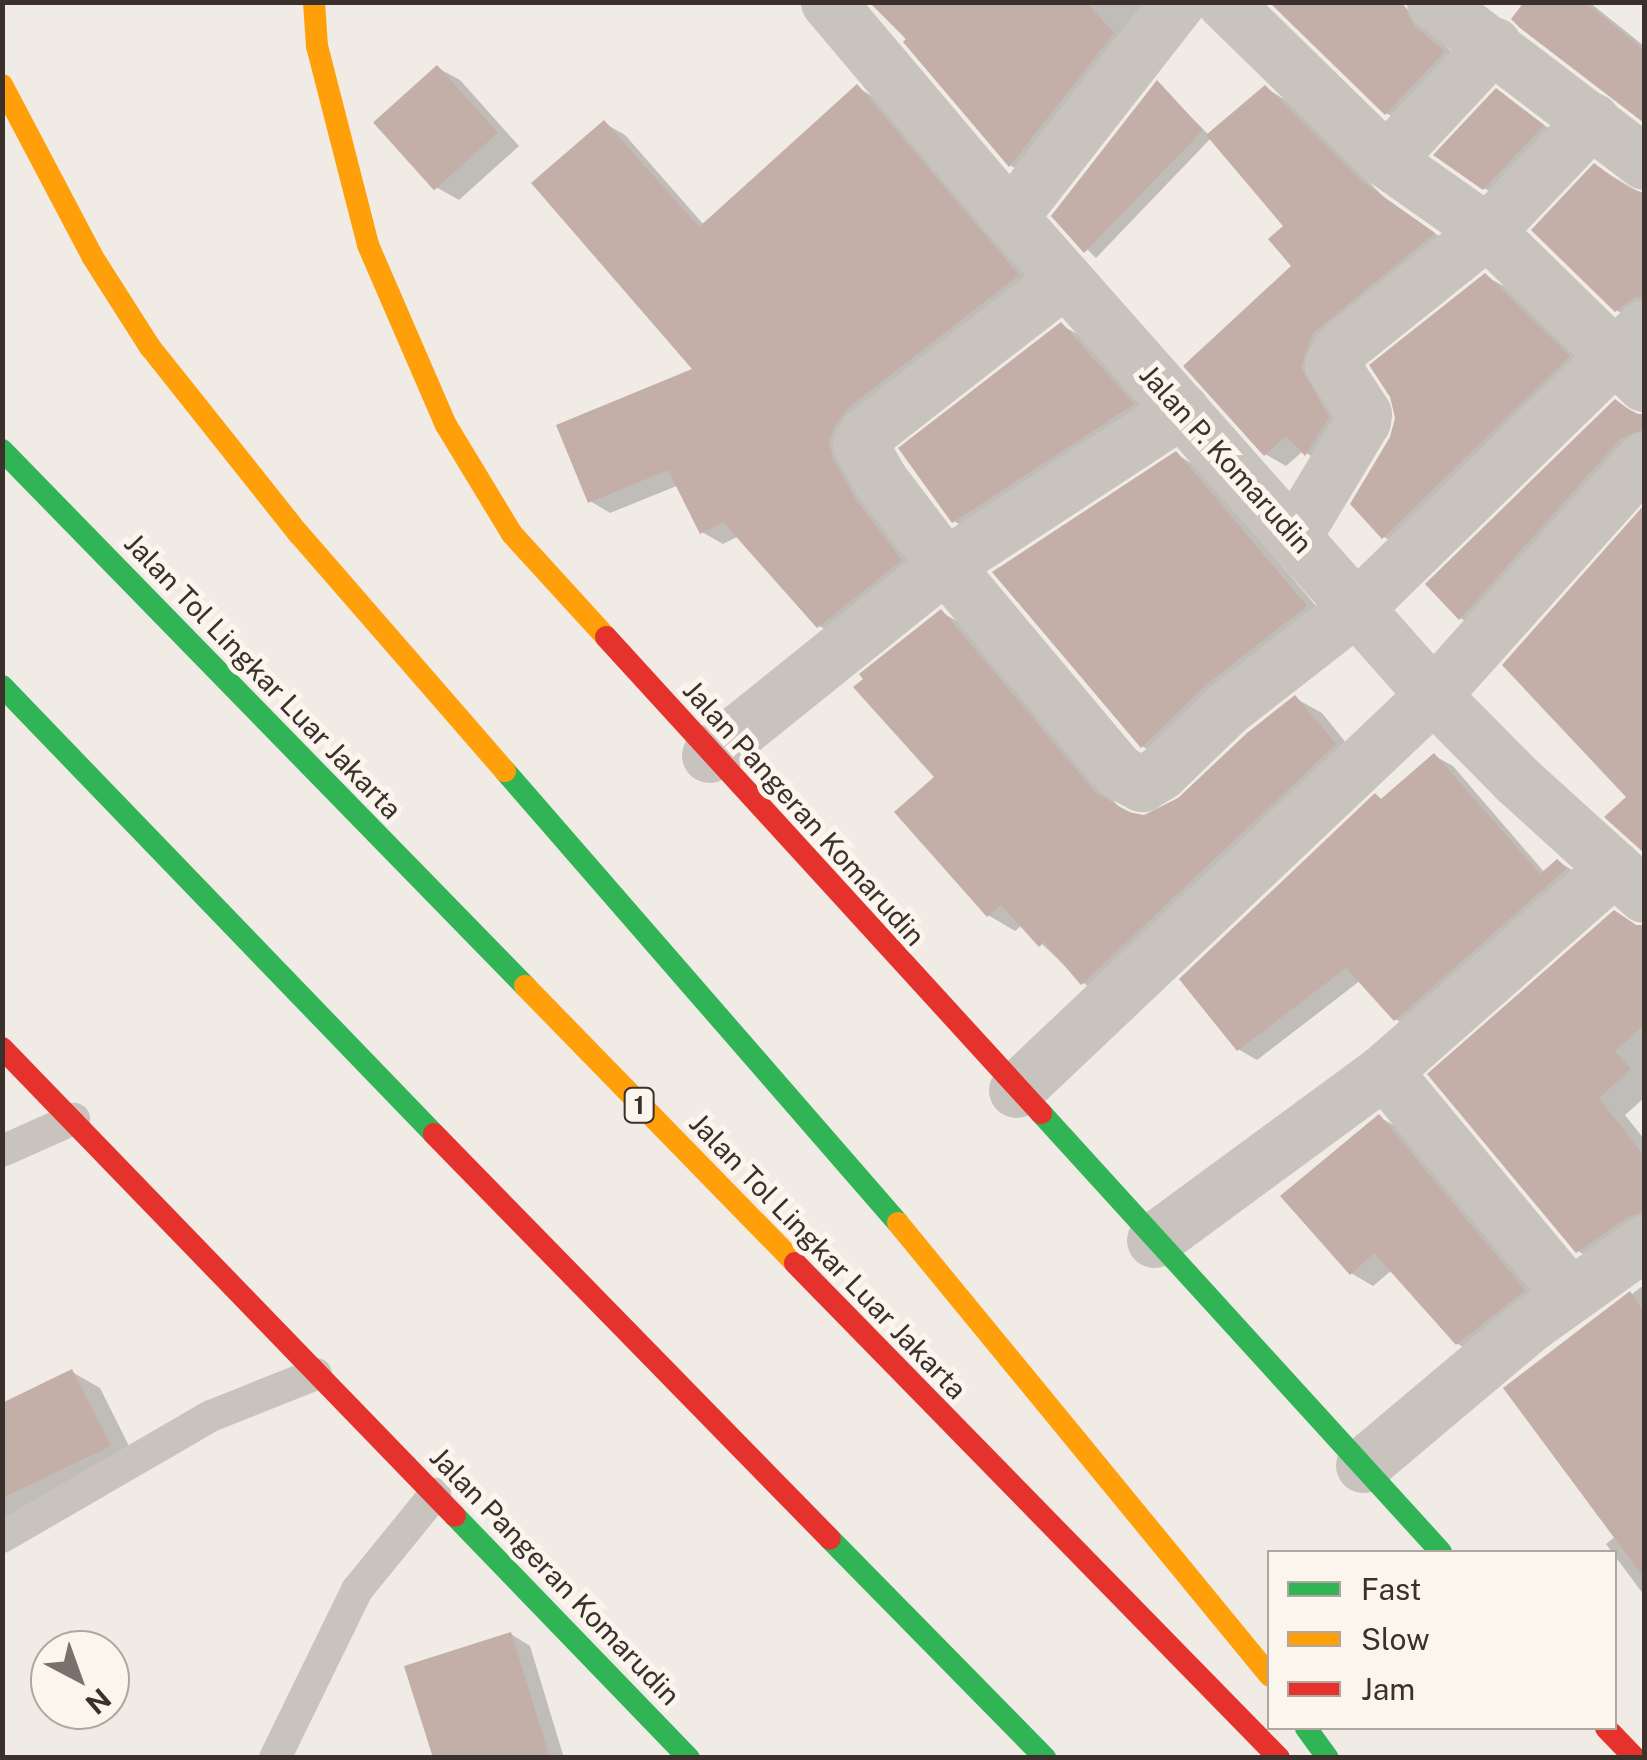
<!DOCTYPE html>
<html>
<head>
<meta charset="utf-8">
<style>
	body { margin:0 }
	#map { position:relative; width:1647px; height:1760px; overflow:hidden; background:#f0ebe5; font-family:"Public Sans",sans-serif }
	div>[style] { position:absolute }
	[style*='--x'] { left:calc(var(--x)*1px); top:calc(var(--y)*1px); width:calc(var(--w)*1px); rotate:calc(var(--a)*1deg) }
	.shadow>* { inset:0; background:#0003 }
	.building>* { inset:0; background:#c3afa7; transform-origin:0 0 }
	.lane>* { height:32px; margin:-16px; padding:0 16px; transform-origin:16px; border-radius:16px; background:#c9c3be }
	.street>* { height:55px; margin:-27.5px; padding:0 27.5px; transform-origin:27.5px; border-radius:27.5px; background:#c9c3be }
	.fast>* { height:22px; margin:-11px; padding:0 11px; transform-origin:11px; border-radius:11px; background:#30b455 }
	.slow>* { height:22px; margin:-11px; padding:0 11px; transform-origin:11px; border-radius:11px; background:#ff9f0a }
	.jam>* { height:22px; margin:-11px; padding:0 11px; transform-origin:11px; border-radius:11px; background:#e5322d }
	span { translate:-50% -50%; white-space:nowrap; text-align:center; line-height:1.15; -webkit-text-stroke:10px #fbf5ee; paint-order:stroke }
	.shield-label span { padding:2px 8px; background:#fbf5ee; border:2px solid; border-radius:8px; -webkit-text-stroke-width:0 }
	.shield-label { font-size:25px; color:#3b302b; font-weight:700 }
	.street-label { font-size:28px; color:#3b302b }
	.frame { position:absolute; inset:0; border:5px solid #3b302b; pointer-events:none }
	.legend { position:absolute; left:1267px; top:1550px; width:350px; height:180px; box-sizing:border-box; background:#fbf5ee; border:2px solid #aea6a0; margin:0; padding:12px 18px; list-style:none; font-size:30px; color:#3b302b }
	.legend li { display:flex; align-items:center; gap:20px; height:50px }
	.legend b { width:50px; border:2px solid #aea6a0 }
	.north { position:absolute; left:30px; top:1630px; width:100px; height:100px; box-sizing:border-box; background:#fbf5ee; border:2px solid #aea6a0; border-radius:50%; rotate:139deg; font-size:28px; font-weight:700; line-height:40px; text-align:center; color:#3b302b }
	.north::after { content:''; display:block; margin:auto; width:35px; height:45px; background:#7a716c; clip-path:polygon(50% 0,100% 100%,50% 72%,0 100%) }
</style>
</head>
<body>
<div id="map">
	<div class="shadow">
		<div style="clip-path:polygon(875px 2px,1168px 2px,1031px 177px,1011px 166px)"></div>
		<div style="clip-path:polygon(1400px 2px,1466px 65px,1409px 126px,1386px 113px)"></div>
		<div style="clip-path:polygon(1527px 2px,1589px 2px,1644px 46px,1644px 120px,1515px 18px)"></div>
		<div style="clip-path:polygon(438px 68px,460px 80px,519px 146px,459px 200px,436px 187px)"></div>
		<div style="clip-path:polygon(1157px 83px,1209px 135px,1265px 88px,1286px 100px,1385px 198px,1453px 246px,1334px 345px,1348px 430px,1327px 466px,1303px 451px,1286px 466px,1265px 454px,1295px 266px,1286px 226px,1212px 137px,1096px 258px,1054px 216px)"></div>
		<div style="clip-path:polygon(857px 87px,877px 99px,1038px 287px,868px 419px,921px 572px,840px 637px,819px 626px,739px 536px,723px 544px,702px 532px,679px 485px,610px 513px,590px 501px,696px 370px,604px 123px,625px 135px,704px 225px)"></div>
		<div style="clip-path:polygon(1496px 91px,1564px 139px,1506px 201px,1484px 188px)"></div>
		<div style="clip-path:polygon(1595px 166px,1644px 195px,1644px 326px,1616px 310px)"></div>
		<div style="clip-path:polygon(1485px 276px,1504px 286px,1587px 367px,1402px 547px,1384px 537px,1392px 438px)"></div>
		<div style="clip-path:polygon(1061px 325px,1081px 336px,1152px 416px,974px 533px,954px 521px)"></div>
		<div style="clip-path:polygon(1615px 402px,1644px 417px,1644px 459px,1488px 634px,1460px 618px)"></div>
		<div style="clip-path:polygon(1176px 454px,1198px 467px,1328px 620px,1164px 759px,1142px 746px)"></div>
		<div style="clip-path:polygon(1644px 509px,1644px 850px,1608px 817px,1629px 797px,1505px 665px)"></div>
		<div style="clip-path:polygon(941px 612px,967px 627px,1118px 806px,1142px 818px,1184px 797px,1295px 698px,1322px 713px,1360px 760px,1109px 998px,1083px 983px,1022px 925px,1015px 931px,988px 915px,937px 778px)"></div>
		<div style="clip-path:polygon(1435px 756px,1453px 766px,1545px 873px,1558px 862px,1576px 872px,1414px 1029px,1395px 1019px,1361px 980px,1257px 1060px,1238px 1049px,1383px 800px)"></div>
		<div style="clip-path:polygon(1640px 928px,1644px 928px,1644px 1098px,1625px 1115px,1644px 1139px,1644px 1243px,1606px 1268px,1578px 1251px,1431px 1075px)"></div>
		<div style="clip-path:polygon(1379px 1117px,1401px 1129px,1546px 1303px,1480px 1356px,1458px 1344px,1392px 1270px,1373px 1286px,1351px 1273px)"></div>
		<div style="clip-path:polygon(1644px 1285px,1644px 1595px,1606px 1544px,1616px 1536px,1507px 1388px)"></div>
		<div style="clip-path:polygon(72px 1372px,100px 1388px,137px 1462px,2px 1526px,2px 1405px)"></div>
		<div style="clip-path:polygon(511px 1634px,530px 1646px,564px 1758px,436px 1758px)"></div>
	</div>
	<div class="building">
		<div style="clip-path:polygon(869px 2px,1086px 2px,1114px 33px,1009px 167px,903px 42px,906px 39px)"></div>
		<div style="clip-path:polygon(1269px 2px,1402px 2px,1414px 26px,1445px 51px,1385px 115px)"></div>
		<div style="clip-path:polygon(1524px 2px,1585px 2px,1644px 50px,1644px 123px,1520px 28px,1511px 19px)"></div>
		<div style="left:437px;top:65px;width:91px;height:86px;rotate:48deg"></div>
		<div style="clip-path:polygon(1157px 80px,1203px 130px,1084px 253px,1051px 216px)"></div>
		<div style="clip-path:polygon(857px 84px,1019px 275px,848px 408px,834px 427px,829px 442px,833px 459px,856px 500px,902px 560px,817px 628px,723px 522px,700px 534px,668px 470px,588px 503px,556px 425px,692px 369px,531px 183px,604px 120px,699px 227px)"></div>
		<div style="clip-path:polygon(1265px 85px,1364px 183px,1435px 233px,1313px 333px,1301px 367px,1329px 417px,1305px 456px,1286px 436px,1264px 456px,1183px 366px,1291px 266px,1268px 239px,1283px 226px,1206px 135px)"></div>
		<div style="clip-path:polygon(1496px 88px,1544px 125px,1483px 190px,1433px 155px)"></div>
		<div style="clip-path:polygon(1594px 163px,1626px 187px,1644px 193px,1644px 297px,1635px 297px,1615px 312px,1531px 230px)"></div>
		<div style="clip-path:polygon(1485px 273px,1570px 356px,1382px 539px,1350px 504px,1390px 437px,1395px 418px,1390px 397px,1369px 365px)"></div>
		<div style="clip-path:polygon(1061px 322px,1134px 404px,952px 523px,898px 448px)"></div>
		<div style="clip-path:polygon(1615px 399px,1635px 414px,1644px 414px,1644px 429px,1621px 438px,1459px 620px,1425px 584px)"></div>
		<div style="clip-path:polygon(1176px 451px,1307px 606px,1207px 684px,1141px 748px,992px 572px)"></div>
		<div style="clip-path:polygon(1644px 505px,1644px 853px,1604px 817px,1626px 797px,1502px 665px)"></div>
		<div style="clip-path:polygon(941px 609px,1095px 792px,1128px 812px,1144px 815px,1178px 798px,1247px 733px,1295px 695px,1336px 744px,1081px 985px,1044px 942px,1039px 947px,1001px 905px,987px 917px,894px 812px,934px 777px,853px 687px,863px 679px,859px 674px)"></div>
		<div style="clip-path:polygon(1434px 753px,1540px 874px,1557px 859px,1567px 868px,1394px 1021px,1346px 968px,1237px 1051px,1179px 979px,1375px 793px,1381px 799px)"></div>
		<div style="clip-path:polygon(1614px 910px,1636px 925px,1644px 925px,1644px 1025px,1615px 1051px,1631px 1069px,1599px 1098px,1644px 1156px,1644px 1212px,1626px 1218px,1576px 1253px,1427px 1074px)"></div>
		<div style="clip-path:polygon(1379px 1114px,1525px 1290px,1456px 1345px,1374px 1253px,1350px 1275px,1280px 1196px)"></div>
		<div style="clip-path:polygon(1630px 1291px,1644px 1312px,1644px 1578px,1503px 1388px)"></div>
		<div style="clip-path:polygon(72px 1369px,111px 1446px,2px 1498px,2px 1403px)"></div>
		<div style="clip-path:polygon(511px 1632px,550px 1758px,433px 1758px,404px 1666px)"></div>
	</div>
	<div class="lane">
		<div style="--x:2;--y:1151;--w:79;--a:-24"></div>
		<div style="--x:2;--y:1537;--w:241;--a:-30.1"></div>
		<div style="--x:211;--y:1416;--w:113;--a:-21.8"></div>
		<div style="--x:275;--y:1758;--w:187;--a:-64"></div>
		<div style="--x:357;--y:1590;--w:124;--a:-50.9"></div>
	</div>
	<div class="street">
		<div style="--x:828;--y:2;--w:282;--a:49.8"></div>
		<div style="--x:1010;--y:217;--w:638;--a:48.49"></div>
		<div style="--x:1433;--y:695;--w:120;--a:45.3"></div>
		<div style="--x:1517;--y:780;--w:171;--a:42.2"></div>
		<div style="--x:1224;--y:2;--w:226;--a:44.3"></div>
		<div style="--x:1386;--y:160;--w:123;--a:35.1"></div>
		<div style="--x:1487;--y:231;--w:219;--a:44.3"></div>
		<div style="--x:1434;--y:2;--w:264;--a:37.3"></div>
		<div style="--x:1386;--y:160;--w:158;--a:-47"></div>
		<div style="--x:1010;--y:217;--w:273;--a:-52"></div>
		<div style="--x:1065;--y:279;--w:251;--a:142.1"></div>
		<div style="--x:867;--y:433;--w:13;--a:122"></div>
		<div style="--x:860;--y:444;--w:43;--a:60.4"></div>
		<div style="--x:881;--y:481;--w:106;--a:52.7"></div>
		<div style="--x:945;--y:565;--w:270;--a:50"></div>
		<div style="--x:1119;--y:772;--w:26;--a:28"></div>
		<div style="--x:1142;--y:784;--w:22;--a:-32"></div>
		<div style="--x:1161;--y:772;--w:91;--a:-44.1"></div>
		<div style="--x:1226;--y:709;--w:166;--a:-37.9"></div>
		<div style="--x:1357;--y:607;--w:401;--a:-44.3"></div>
		<div style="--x:1295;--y:534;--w:132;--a:-59"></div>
		<div style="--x:1363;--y:421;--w:7;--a:-82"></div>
		<div style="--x:1364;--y:414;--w:59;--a:-123.1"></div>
		<div style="--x:1332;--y:365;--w:19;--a:-62"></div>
		<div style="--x:1341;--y:348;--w:187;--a:-38.7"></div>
		<div style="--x:1487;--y:231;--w:153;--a:-46.6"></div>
		<div style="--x:709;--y:755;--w:303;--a:-38.8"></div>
		<div style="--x:945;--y:565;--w:283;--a:-33.2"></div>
		<div style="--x:1384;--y:1071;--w:291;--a:50.3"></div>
		<div style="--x:1016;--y:1090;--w:574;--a:-43.45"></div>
		<div style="--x:1433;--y:695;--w:317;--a:-48.2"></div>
		<div style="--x:1154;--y:1240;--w:285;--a:-36.3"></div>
		<div style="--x:1384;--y:1071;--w:307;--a:-41.4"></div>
		<div style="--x:1363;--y:1465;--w:216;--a:-40.1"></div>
		<div style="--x:1528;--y:1326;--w:143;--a:-35.6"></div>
	</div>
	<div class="fast">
		<div style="--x:2;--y:450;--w:749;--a:45.7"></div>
		<div style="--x:2;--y:686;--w:622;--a:46.04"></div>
		<div style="--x:505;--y:771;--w:599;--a:48.99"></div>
		<div style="--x:1041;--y:1113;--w:594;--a:47.66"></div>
		<div style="--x:455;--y:1516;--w:337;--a:46"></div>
		<div style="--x:830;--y:1539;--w:307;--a:45.5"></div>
		<div style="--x:1306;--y:1728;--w:37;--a:54"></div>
	</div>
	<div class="slow">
		<div style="--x:314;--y:2;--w:44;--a:86.1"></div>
		<div style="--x:317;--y:46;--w:205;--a:75.6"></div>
		<div style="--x:368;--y:245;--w:196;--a:66.6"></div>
		<div style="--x:446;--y:425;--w:127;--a:58.8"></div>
		<div style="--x:512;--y:534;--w:139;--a:47.6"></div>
		<div style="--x:2;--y:85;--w:193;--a:62.2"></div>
		<div style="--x:92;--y:256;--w:108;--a:57.5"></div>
		<div style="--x:150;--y:347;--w:239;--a:51.5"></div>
		<div style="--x:299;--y:534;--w:314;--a:49"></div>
		<div style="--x:525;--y:986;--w:387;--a:45.7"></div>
		<div style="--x:898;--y:1223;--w:586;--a:50.61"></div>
	</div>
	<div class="jam">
		<div style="--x:606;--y:637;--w:645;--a:47.58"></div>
		<div style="--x:2;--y:1048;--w:651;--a:45.93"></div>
		<div style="--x:434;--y:1134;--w:566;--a:45.64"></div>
		<div style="--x:795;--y:1263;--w:692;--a:45.64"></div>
		<div style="--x:1606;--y:1728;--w:42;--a:46"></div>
	</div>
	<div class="shield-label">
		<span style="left:639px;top:1105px">1</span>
	</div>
	<div class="street-label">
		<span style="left:1226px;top:459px;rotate:48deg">Jalan P. Komarudin</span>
		<span style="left:263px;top:676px;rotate:46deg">Jalan Tol Lingkar Luar Jakarta</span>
		<span style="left:804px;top:813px;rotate:48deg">Jalan Pangeran Komarudin</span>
		<span style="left:828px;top:1256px;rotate:46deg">Jalan Tol Lingkar Luar Jakarta</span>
		<span style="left:555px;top:1576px;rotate:46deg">Jalan Pangeran Komarudin</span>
	</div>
	<div class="frame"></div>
	<ul class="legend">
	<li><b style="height:12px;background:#30b455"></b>Fast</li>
	<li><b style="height:12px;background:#ff9f0a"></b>Slow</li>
	<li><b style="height:12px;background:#e5322d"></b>Jam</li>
	</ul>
	<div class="north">N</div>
</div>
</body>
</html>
